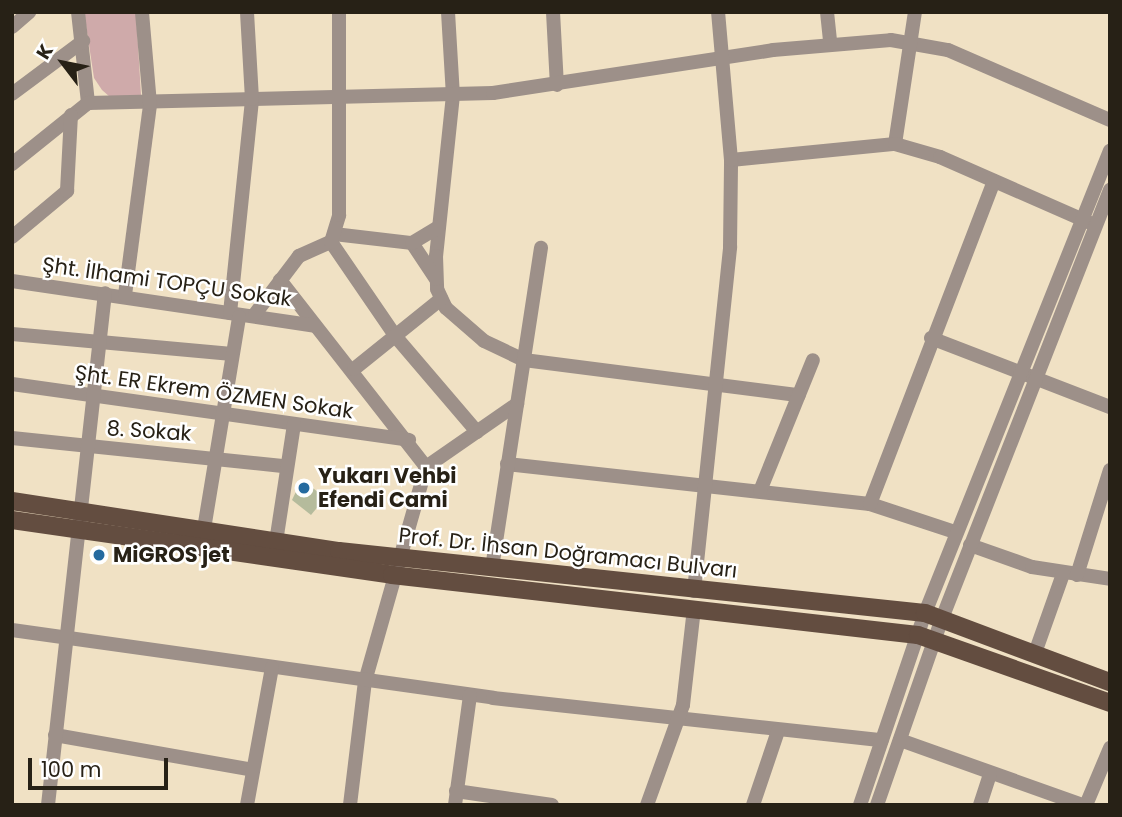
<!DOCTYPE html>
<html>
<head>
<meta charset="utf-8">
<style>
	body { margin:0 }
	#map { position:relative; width:1122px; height:817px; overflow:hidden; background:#f0e1c4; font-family:Poppins,sans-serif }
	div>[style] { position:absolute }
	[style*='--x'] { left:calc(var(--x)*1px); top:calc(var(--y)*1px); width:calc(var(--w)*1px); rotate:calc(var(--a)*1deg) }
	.green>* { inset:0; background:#cfaaaa }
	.building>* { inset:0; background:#b5bb9c }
	.minor>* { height:14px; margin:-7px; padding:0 7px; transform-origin:7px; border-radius:7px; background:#9d9089 }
	.major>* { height:18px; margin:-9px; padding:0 9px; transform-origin:9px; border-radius:9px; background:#634d40 }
	.dots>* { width:19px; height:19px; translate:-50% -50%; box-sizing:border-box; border:4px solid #fff; border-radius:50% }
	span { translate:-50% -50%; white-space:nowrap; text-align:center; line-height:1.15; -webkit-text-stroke:5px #fff; paint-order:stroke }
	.street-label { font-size:21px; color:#272116 }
	.poi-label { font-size:21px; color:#272116; font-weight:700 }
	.left { translate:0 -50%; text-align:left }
	.frame { position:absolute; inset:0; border:14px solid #272116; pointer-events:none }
	.north { position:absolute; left:28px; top:28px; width:70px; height:70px; -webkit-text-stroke:5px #fff; paint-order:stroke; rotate:302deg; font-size:19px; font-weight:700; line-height:28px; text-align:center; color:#272116 }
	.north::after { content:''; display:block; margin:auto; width:24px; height:32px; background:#272116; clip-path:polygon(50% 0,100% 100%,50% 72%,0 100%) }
	.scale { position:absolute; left:28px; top:758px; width:140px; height:32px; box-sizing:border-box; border:4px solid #272116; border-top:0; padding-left:9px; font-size:21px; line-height:24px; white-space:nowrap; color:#272116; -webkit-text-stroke:5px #fff; paint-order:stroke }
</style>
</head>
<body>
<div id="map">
	<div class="green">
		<div style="clip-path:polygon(84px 12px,136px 12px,141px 95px,110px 97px,102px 90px,94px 78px)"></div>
	</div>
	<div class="building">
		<div style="clip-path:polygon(302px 479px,325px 498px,311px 515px,292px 500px)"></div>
	</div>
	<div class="minor">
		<div style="--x:78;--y:12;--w:92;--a:83.7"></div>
		<div style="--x:448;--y:12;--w:83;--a:86.6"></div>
		<div style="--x:453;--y:95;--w:162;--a:96"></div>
		<div style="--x:436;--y:256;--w:33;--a:88"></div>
		<div style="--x:437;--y:289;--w:21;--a:65"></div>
		<div style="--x:446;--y:308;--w:50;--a:41"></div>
		<div style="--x:484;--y:341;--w:44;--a:25.4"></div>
		<div style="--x:524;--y:360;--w:277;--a:7.3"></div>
		<div style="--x:553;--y:12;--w:73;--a:86.9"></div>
		<div style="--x:827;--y:12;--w:31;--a:84"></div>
		<div style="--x:12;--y:27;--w:23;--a:-41"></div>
		<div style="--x:12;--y:94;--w:89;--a:-36.7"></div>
		<div style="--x:88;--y:103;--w:405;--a:-1.4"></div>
		<div style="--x:493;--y:93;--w:283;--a:-8.7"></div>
		<div style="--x:773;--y:50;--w:118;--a:-4.8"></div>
		<div style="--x:891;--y:40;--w:58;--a:10"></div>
		<div style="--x:948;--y:50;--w:176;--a:23.4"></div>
		<div style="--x:895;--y:144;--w:134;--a:-81.4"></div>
		<div style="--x:731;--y:160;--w:165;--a:-5.6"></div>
		<div style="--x:895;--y:144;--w:47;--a:16.1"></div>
		<div style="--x:940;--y:157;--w:162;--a:23.7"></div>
		<div style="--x:12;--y:164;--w:97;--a:-38.8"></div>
		<div style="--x:334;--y:234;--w:79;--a:6.6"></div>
		<div style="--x:12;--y:237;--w:72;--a:-39.9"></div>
		<div style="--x:67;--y:191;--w:76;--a:-87"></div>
		<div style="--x:331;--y:242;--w:115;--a:55.6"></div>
		<div style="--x:396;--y:337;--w:125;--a:49.5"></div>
		<div style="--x:436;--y:279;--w:43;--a:-123.7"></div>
		<div style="--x:412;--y:243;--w:31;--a:-31"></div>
		<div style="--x:280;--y:280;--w:237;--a:52"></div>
		<div style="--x:426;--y:467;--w:223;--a:105.9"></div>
		<div style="--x:365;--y:681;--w:125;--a:96.9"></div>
		<div style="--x:12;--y:281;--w:306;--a:8.4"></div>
		<div style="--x:125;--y:295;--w:193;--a:-82.5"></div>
		<div style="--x:150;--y:104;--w:92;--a:-95"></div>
		<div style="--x:230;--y:313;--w:215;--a:-84.1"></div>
		<div style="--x:252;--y:99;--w:87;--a:-93.3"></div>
		<div style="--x:255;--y:314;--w:73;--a:-52.8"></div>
		<div style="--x:299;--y:256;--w:35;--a:-24"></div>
		<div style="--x:331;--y:242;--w:28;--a:-73"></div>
		<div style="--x:339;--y:215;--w:203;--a:-90"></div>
		<div style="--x:12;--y:334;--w:221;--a:5.2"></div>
		<div style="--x:931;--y:338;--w:192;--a:21.1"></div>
		<div style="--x:354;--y:369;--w:112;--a:-38.8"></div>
		<div style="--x:12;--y:384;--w:401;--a:8"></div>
		<div style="--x:12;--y:438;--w:272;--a:5.9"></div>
		<div style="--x:507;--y:464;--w:365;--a:6.3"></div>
		<div style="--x:870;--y:504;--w:89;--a:18.2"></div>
		<div style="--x:426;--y:467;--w:111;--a:-34.7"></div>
		<div style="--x:760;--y:491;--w:141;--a:-68"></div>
		<div style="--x:870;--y:504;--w:346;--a:-69"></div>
		<div style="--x:204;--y:529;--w:215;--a:-80.6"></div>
		<div style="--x:276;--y:542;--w:119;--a:-81.3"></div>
		<div style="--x:970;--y:545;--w:66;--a:19.5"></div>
		<div style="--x:1032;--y:567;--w:79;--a:8.7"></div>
		<div style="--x:492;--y:568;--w:324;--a:-81.3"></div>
		<div style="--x:1077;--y:575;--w:110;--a:-72.6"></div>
		<div style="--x:694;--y:591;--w:346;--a:-84"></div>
		<div style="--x:730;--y:247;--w:87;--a:-89.3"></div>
		<div style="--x:731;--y:160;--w:149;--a:-95"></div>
		<div style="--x:12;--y:630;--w:486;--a:8"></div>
		<div style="--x:493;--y:698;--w:391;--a:6.2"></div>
		<div style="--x:1035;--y:653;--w:84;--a:-70.5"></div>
		<div style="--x:55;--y:735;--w:201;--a:10"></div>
		<div style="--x:900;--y:740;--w:194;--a:19.6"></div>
		<div style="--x:456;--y:791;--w:97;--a:8.3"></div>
		<div style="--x:48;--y:805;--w:515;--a:-83.65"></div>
		<div style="--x:247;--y:805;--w:140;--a:-79.7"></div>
		<div style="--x:455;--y:805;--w:111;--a:-82.2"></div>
		<div style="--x:647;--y:805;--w:106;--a:-70.2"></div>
		<div style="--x:683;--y:705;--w:97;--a:-83.5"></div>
		<div style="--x:753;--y:805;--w:78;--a:-71.3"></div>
		<div style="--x:860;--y:805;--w:203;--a:-71.3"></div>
		<div style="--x:925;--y:613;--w:498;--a:-68.2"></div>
		<div style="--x:877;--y:805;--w:200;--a:-70.8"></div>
		<div style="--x:943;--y:616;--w:458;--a:-68.6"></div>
		<div style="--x:980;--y:805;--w:33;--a:-72"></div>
		<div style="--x:1086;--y:805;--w:62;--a:-67.2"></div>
	</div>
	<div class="major">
		<div style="--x:12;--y:501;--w:331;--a:8.7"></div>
		<div style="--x:339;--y:551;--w:589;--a:6.04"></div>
		<div style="--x:925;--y:613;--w:197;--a:20.5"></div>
		<div style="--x:12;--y:520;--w:384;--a:8.2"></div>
		<div style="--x:392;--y:575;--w:529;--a:6.51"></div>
		<div style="--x:918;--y:635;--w:204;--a:19.5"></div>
	</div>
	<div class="dots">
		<div style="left:304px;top:488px;background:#256a9f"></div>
		<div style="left:99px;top:555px;background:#256a9f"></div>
	</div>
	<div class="street-label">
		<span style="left:167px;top:282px;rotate:8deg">Şht. İlhami TOPÇU Sokak</span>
		<span style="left:214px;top:392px;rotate:8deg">Şht. ER Ekrem ÖZMEN Sokak</span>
		<span style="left:149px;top:431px;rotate:4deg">8. Sokak</span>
		<span style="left:568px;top:553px;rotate:6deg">Prof. Dr. İhsan Doğramacı Bulvarı</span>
	</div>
	<div class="poi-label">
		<span class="left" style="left:318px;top:488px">Yukarı Vehbi<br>Efendi Cami</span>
		<span class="left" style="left:113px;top:555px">MiGROS jet</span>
	</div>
	<div class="frame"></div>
	<div class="north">K</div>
	<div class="scale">100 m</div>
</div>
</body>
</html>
